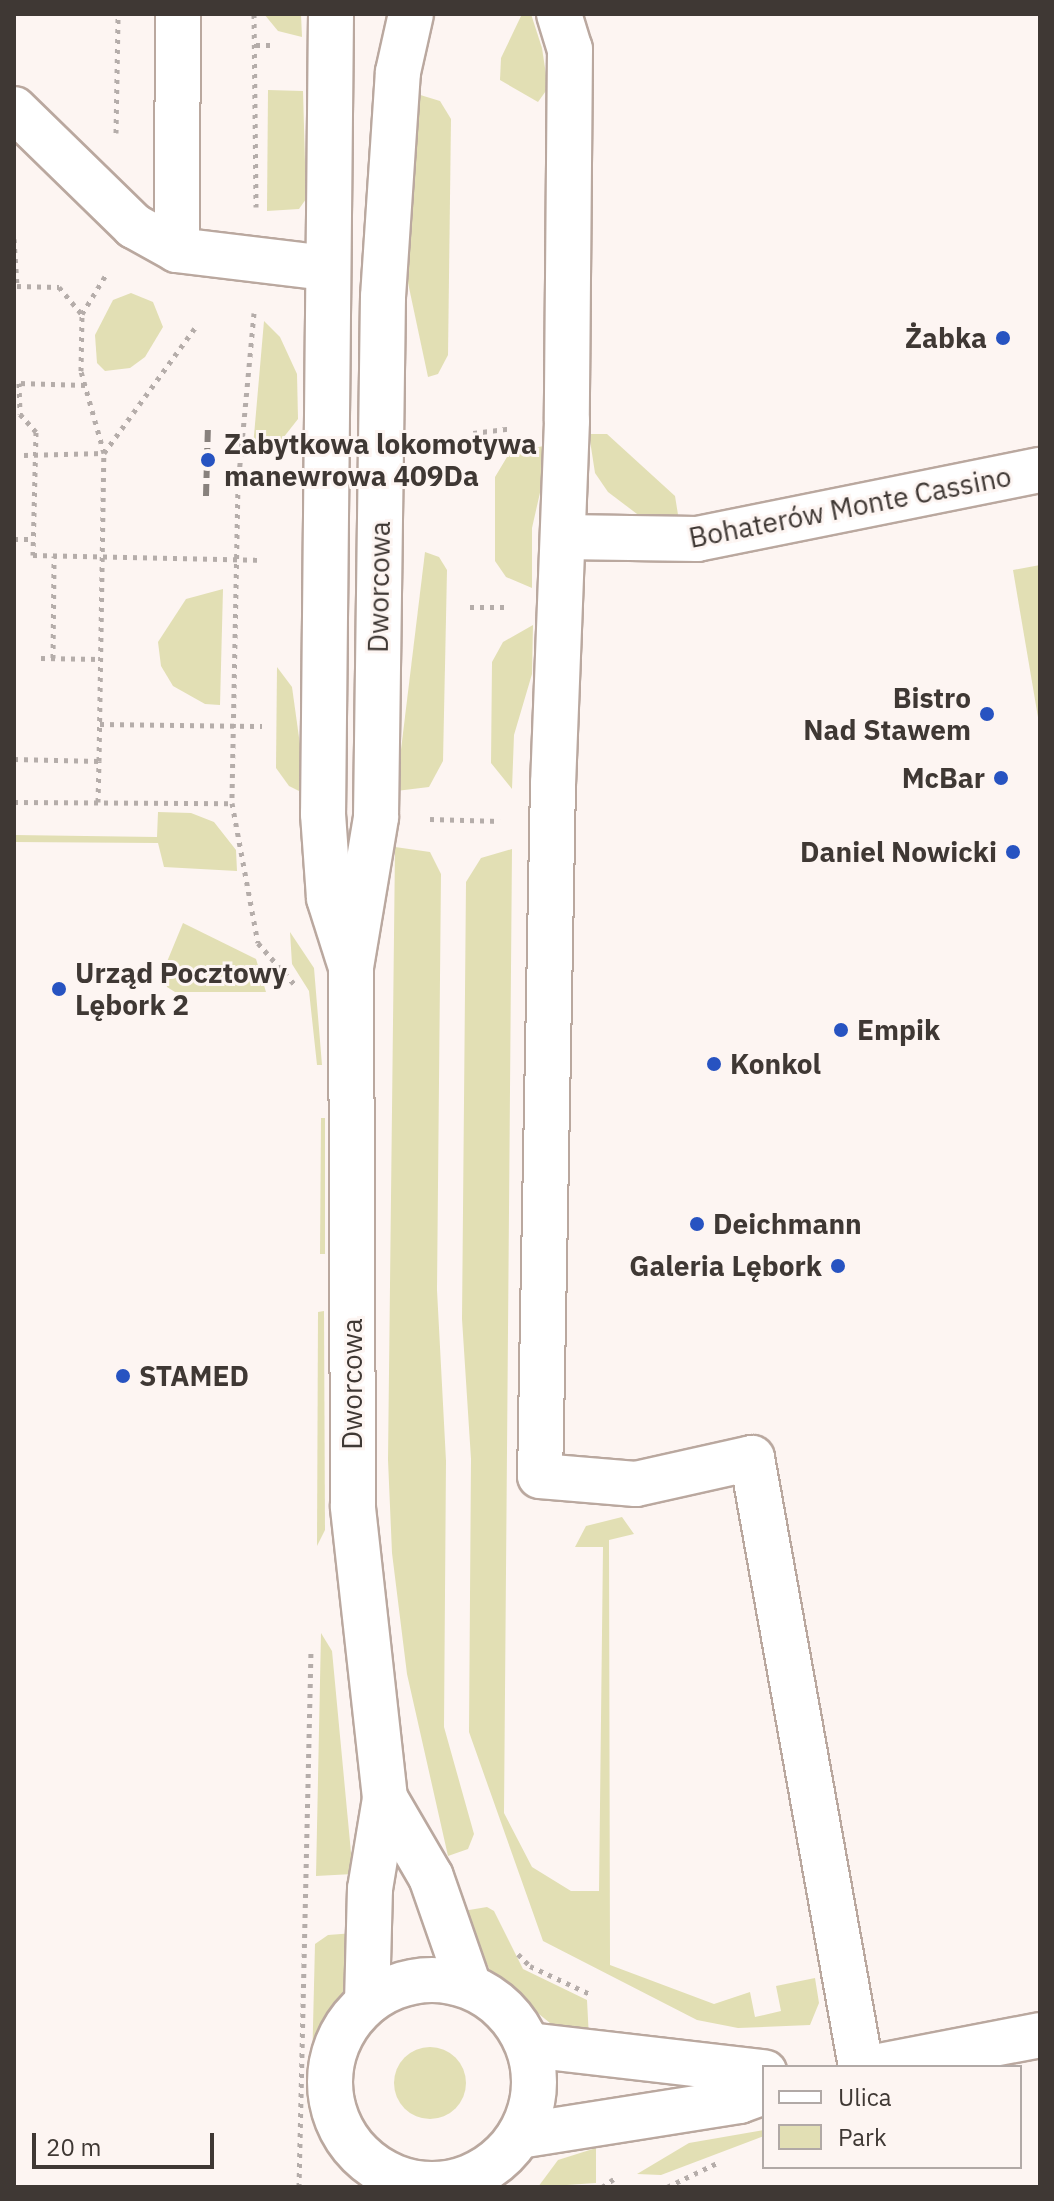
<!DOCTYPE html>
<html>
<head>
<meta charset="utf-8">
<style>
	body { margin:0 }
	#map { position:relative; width:1054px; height:2201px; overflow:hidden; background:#fdf5f2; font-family:"IBM Plex Sans",sans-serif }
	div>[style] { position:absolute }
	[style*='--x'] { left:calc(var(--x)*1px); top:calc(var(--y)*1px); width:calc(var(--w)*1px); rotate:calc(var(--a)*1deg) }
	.green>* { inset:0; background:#e2dfb4 }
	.round { border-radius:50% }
	.path>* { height:5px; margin-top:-2.5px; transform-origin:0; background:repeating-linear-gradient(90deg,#b5adaa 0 4px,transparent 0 10px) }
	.roads { filter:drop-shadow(2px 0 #baa89f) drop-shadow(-2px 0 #baa89f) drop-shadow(0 2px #baa89f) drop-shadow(0 -2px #baa89f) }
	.minor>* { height:44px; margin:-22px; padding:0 22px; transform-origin:22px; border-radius:22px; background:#fff }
	.minor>.ring { margin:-22px; padding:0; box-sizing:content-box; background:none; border:44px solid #fff; border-radius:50% }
	.rail>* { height:6px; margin-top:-3px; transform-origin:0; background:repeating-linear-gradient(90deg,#88817d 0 12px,transparent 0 18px) }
	.dots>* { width:22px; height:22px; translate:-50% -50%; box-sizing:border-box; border:4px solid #fdf5f2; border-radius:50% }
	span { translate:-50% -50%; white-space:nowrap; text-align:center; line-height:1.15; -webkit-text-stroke:6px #fdf5f2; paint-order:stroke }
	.poi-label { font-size:28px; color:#3f3834; font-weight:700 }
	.right { translate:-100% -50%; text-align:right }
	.left { translate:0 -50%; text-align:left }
	.street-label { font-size:28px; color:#3f3834 }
	.frame { position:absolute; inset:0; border:16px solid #3f3834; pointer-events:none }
	.legend { position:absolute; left:762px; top:2065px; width:260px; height:104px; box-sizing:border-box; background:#fdf5f2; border:2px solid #b1a9a6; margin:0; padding:10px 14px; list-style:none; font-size:24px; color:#3f3834 }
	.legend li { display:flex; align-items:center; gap:16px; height:40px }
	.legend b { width:40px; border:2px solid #b1a9a6 }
	.scale { position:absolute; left:32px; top:2133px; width:182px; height:36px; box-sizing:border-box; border:4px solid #3f3834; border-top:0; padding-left:10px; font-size:24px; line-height:28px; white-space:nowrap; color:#3f3834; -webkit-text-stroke:6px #fdf5f2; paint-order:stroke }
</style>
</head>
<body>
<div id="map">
	<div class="green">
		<div style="clip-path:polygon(264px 14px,301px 14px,302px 37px,278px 31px)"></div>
		<div style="clip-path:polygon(522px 14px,531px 14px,542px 48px,548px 88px,538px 102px,500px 80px,501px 58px)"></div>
		<div style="clip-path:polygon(268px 90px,303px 91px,306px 199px,299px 209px,267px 211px)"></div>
		<div style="clip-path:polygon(417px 94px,440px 101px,451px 119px,448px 355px,438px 374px,428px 377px,404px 264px)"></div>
		<div style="clip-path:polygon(131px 293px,153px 302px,163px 327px,145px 357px,130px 368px,105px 371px,97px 363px,95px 335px,113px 300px)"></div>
		<div style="clip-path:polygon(264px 321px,280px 337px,297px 374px,298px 419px,276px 447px,253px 447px)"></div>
		<div style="clip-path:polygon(589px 434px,607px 434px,675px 496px,680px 527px,641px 517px,608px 492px,595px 473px)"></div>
		<div style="clip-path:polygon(544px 446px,544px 475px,532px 528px,532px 588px,506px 577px,495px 561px,495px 477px,510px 452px)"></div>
		<div style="clip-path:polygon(425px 552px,439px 557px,447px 570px,443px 761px,429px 787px,396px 791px)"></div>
		<div style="clip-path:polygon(1040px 565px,1040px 729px,1013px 570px)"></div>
		<div style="clip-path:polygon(223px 589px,220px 705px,205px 704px,173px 686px,161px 666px,158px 642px,186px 599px)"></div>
		<div style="clip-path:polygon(533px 625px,532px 674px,514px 735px,512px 789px,491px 763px,492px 662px,503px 642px)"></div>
		<div style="clip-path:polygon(277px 667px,292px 687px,307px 795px,289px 786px,276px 768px)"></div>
		<div style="clip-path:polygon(158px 812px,191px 813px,214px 822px,236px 850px,237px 871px,164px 867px,158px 843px,14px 842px,14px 835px,157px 837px)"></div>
		<div style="clip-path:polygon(395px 847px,430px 852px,441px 874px,437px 1290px,446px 1461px,444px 1727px,474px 1834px,468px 1849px,448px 1856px,407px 1674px,392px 1553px,388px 1460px)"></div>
		<div style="clip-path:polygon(512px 849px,504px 1813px,532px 1867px,571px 1891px,599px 1891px,603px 1547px,575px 1547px,586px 1526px,622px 1517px,634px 1534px,609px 1540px,610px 1965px,714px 2004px,750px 1992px,755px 2017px,781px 2011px,776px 1986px,815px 1978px,819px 2003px,810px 2025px,738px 2028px,697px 2020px,543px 1941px,469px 1732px,471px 1459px,462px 1319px,466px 882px,481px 858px)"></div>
		<div style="clip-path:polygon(183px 923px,256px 959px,266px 992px,175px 992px,167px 987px,164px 969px)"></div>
		<div style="clip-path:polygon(290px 932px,314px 968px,322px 1065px,317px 1065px,309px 991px,292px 964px)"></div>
		<div style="clip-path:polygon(321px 1118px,325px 1118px,325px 1254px,320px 1254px)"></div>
		<div style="clip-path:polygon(324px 1311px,325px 1530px,317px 1546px,318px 1312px)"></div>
		<div style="clip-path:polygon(321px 1633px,332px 1651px,353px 1874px,316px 1876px)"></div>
		<div style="clip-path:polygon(487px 1907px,494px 1911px,523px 1969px,587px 2000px,589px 2038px,550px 2023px,493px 1977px,463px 1911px)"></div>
		<div style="clip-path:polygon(354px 1933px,346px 1989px,312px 2068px,315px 1944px,328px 1935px)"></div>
		<div class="round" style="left:394px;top:2047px;width:72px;height:72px"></div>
		<div style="clip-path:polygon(764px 2130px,764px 2136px,661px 2175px,637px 2174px,689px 2143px)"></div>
		<div style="clip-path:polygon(596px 2148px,596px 2183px,538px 2187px,558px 2160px)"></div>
	</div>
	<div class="path">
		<div style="--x:254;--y:14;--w:193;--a:89.4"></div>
		<div style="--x:256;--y:45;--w:19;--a:0"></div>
		<div style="--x:116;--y:133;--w:119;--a:-89"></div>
		<div style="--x:14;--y:239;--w:47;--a:86.3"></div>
		<div style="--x:17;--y:286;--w:42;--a:1.4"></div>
		<div style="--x:59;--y:287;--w:35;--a:50"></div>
		<div style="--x:254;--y:313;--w:172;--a:95.3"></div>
		<div style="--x:238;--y:484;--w:319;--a:91.1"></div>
		<div style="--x:232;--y:803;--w:142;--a:79.5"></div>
		<div style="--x:258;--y:943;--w:56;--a:48.6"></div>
		<div style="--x:85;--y:385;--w:66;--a:-178.3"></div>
		<div style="--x:19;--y:383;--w:31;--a:88"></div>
		<div style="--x:20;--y:414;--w:24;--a:48"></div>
		<div style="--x:36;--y:432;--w:123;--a:91.4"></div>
		<div style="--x:33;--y:555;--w:230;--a:1.2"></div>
		<div style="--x:473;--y:433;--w:39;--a:-7"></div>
		<div style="--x:24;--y:455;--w:80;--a:-1.4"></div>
		<div style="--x:104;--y:453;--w:158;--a:-54"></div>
		<div style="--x:14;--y:539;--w:19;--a:0"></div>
		<div style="--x:470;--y:607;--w:35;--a:0"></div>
		<div style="--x:41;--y:658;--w:60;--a:1"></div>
		<div style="--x:53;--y:658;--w:102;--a:-89.4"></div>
		<div style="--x:100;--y:724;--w:162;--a:0.7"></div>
		<div style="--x:14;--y:759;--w:85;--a:1.3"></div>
		<div style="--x:99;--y:761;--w:308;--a:-89.1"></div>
		<div style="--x:104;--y:453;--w:85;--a:-105.7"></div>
		<div style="--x:81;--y:371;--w:57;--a:-89"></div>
		<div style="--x:82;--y:314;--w:48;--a:-58.6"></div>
		<div style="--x:14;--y:802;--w:218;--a:0.3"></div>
		<div style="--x:98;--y:802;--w:41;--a:-88.6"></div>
		<div style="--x:430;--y:819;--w:70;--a:1.6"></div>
		<div style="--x:518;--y:1954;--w:17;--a:45"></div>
		<div style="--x:530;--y:1966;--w:68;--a:25.1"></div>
		<div style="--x:299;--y:2187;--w:535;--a:-88.72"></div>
		<div style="--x:602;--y:2187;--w:14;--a:-34"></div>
		<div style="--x:667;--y:2187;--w:55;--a:-25.6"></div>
	</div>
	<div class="roads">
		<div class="minor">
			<div style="--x:331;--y:14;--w:800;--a:90.57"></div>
			<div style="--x:323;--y:814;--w:84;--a:85.9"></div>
			<div style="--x:329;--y:898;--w:66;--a:72.4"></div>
			<div style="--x:559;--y:14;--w:37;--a:73"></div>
			<div style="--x:570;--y:49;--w:372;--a:90.5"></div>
			<div style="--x:567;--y:421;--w:362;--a:92.2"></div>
			<div style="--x:553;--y:783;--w:693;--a:91.07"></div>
			<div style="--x:540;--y:1476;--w:96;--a:4.8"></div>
			<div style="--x:636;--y:1484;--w:119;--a:-12.6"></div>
			<div style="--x:752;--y:1458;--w:619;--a:79.85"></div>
			<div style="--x:14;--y:109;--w:168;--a:44.3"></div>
			<div style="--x:134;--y:226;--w:49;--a:29.2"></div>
			<div style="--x:177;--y:250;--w:150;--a:6.9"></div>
			<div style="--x:177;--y:250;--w:236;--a:-89.8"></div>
			<div style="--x:563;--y:537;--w:134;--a:0.9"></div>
			<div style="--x:697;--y:539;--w:350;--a:-11.4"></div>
			<div style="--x:385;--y:1798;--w:91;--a:59.8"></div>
			<div style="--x:431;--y:1877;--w:115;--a:70.8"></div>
			<div class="ring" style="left:330px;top:1980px;width:160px;height:160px"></div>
			<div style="--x:367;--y:2003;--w:114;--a:-88.5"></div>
			<div style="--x:370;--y:1889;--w:92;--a:-80.6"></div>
			<div style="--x:385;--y:1798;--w:294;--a:-96.3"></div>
			<div style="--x:353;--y:1506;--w:539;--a:-90.21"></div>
			<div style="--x:351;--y:967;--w:152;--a:-80.5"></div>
			<div style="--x:376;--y:817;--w:520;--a:-89.23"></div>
			<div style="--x:383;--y:297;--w:225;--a:-86.2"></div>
			<div style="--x:398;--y:72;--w:59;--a:-77.4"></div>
			<div style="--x:529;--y:2045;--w:237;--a:6.6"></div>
			<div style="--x:874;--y:2067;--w:169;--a:-10.9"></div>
			<div style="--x:519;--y:2136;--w:223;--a:-9"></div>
			<div style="--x:739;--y:2101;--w:27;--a:-20"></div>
		</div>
	</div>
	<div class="rail">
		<div style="--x:206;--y:496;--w:72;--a:-88.4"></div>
	</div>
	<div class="dots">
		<div style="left:1003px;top:338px;background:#2753c1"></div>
		<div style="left:208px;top:460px;background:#2753c1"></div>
		<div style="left:987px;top:714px;background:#2753c1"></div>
		<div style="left:1001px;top:778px;background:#2753c1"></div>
		<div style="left:1013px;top:852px;background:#2753c1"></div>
		<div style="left:59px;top:989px;background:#2753c1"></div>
		<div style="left:841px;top:1030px;background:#2753c1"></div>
		<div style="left:714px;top:1064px;background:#2753c1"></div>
		<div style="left:697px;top:1224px;background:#2753c1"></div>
		<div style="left:838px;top:1266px;background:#2753c1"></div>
		<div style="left:123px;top:1376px;background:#2753c1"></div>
	</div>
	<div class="poi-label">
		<span class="right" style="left:987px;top:338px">Żabka</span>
		<span class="left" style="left:224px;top:460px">Zabytkowa lokomotywa<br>manewrowa 409Da</span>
		<span class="right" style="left:971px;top:714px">Bistro<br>Nad Stawem</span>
		<span class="right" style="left:985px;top:778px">McBar</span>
		<span class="right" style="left:997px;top:852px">Daniel Nowicki</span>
		<span class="left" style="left:75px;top:989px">Urząd Pocztowy<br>Lębork 2</span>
		<span class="left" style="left:857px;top:1030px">Empik</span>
		<span class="left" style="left:730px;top:1064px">Konkol</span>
		<span class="left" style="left:713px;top:1224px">Deichmann</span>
		<span class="right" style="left:822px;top:1266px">Galeria Lębork</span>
		<span class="left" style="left:139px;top:1376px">STAMED</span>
	</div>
	<div class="street-label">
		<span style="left:850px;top:507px;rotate:-11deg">Bohaterów Monte Cassino</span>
		<span style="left:379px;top:587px;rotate:-89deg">Dworcowa</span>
		<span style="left:352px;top:1384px;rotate:-90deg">Dworcowa</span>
	</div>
	<div class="frame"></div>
	<ul class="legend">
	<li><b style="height:10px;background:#fff"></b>Ulica</li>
	<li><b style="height:22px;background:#e2dfb4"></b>Park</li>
	</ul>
	<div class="scale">20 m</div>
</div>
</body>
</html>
